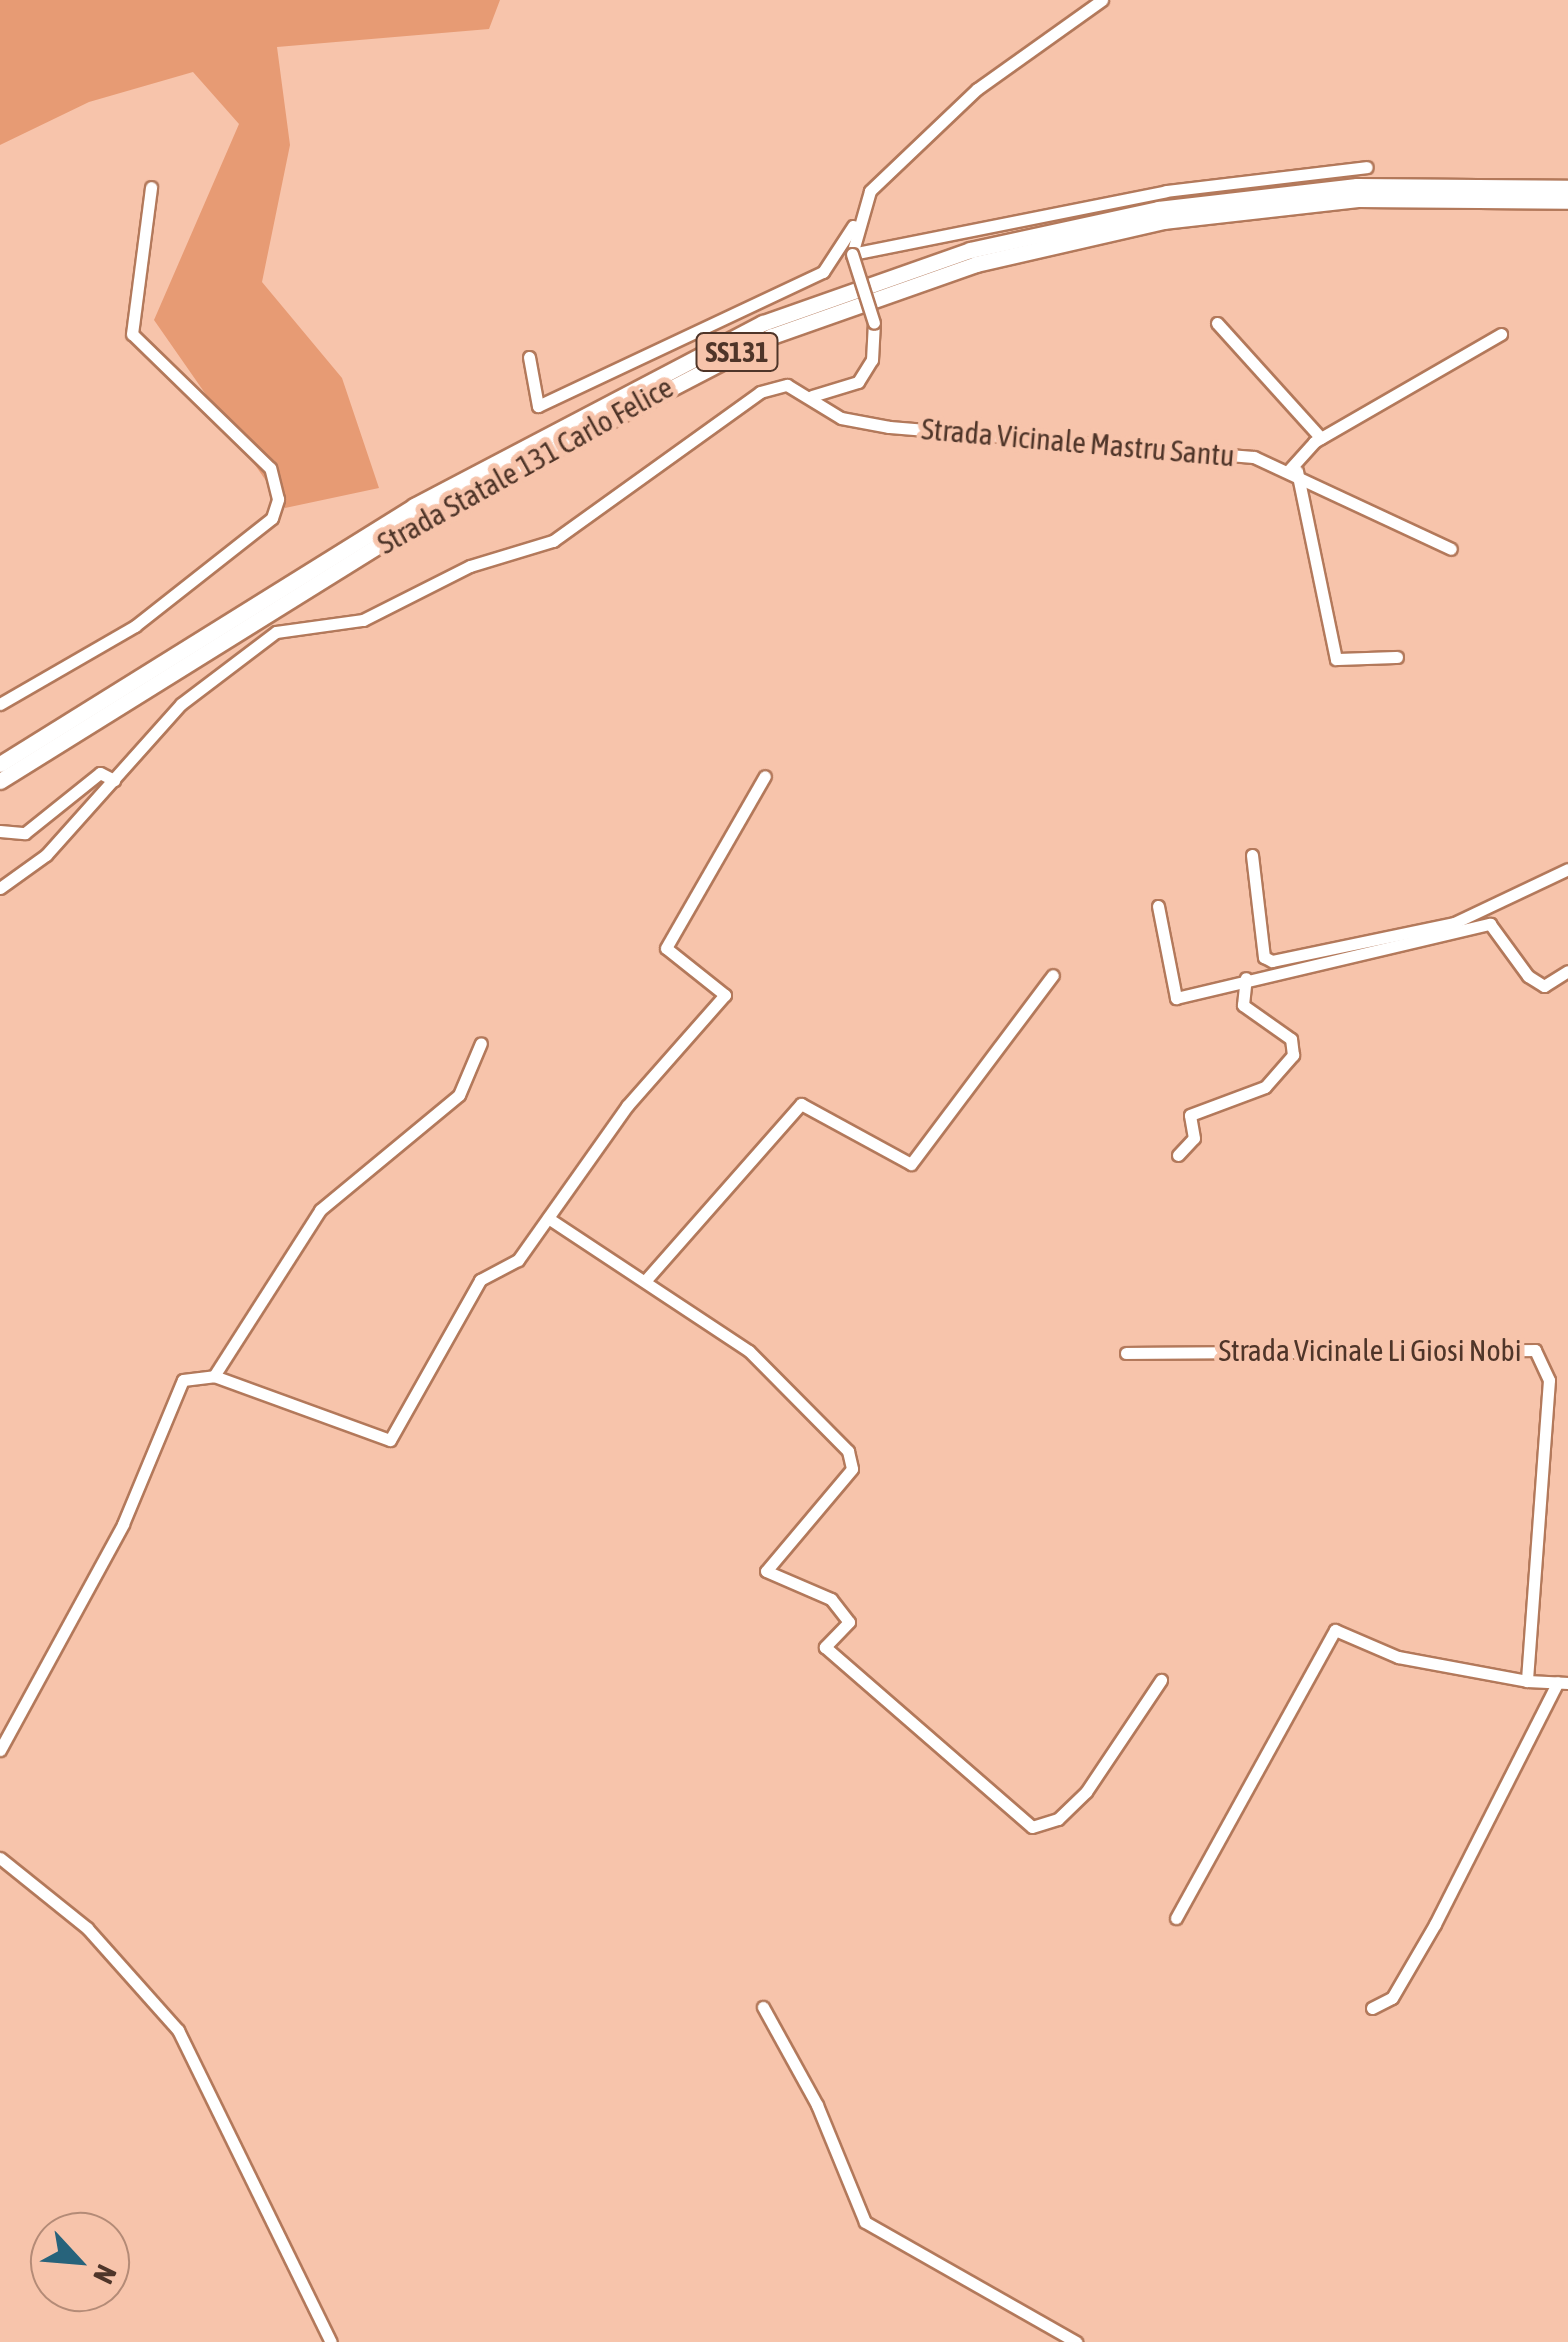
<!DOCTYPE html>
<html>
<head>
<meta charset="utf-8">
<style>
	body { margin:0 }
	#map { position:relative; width:1568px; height:2342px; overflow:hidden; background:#f7c4ab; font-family:"Asap Condensed",sans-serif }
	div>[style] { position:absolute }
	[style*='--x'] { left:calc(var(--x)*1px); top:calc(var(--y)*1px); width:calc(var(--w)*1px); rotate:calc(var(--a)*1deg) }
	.green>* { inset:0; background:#e79b74 }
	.roads { filter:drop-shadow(2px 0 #b3795b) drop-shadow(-2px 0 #b3795b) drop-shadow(0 2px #b3795b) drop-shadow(0 -2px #b3795b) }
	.minor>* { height:11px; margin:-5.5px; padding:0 5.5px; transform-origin:5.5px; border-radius:5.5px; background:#fff }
	.highway>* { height:15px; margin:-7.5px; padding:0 7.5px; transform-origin:7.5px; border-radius:7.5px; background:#fff }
	.bridges { filter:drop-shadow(2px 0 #b3795b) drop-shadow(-2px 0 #b3795b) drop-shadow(0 2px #b3795b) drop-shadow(0 -2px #b3795b) }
	.minor-bridge>* { height:11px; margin:-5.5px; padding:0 5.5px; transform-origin:5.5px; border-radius:5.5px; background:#fff }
	span { translate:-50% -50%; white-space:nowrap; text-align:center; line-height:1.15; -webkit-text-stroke:10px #f7c4ab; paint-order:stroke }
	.shield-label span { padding:2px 8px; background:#f7c4ab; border:2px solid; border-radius:8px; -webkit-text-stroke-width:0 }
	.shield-label { font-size:28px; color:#4f3529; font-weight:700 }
	.street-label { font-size:30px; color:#4f3529 }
	.north { position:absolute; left:30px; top:2212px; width:100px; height:100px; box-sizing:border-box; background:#f7c4ab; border:2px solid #b48b77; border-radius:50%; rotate:116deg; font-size:28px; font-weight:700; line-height:40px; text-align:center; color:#4f3529 }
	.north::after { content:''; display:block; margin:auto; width:35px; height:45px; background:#27637b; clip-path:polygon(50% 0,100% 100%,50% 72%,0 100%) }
</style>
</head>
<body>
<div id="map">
	<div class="green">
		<div style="clip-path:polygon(0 0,500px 0,489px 29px,277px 47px,290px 145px,262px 282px,342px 378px,379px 488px,285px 508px,154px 320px,239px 124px,193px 72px,89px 102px,0 145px)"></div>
	</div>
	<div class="roads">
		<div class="minor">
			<div style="--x:1102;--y:0;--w:153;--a:144.5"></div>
			<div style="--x:977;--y:89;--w:148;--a:136.4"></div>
			<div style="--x:870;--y:191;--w:66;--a:105.9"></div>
			<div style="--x:852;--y:254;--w:320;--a:-11.3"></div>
			<div style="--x:1166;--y:191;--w:202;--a:-6.8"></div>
			<div style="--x:1217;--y:323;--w:155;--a:47.9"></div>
			<div style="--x:529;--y:357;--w:50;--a:79.6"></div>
			<div style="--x:538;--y:406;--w:315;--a:-25.2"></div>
			<div style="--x:823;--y:272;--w:55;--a:-56.9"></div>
			<div style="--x:812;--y:396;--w:48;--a:-16.9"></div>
			<div style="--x:858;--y:382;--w:26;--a:-58"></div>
			<div style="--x:872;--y:360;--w:37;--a:-87"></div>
			<div style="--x:1290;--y:469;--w:36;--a:-48"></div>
			<div style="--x:1314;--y:442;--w:216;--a:-30"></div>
			<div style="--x:1297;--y:471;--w:192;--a:78.3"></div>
			<div style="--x:1336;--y:659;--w:61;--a:-1.9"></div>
			<div style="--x:0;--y:704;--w:156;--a:-30"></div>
			<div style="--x:135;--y:626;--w:174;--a:-38.2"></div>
			<div style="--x:272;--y:518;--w:20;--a:-72"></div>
			<div style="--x:278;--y:499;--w:32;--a:-104"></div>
			<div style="--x:270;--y:468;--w:192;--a:-135.8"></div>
			<div style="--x:132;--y:334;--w:148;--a:-82.6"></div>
			<div style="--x:0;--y:831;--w:25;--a:5"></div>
			<div style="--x:25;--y:833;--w:96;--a:-38.7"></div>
			<div style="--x:100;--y:773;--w:16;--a:27"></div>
			<div style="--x:1252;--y:855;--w:103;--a:83.3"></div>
			<div style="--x:1264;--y:957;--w:9;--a:27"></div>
			<div style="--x:1272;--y:961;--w:186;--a:-11.8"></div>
			<div style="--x:1454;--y:923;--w:126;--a:-25.3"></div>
			<div style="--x:0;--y:888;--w:57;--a:-35.7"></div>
			<div style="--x:46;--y:855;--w:203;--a:-48.2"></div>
			<div style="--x:181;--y:704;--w:119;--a:-37.2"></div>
			<div style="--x:276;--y:632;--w:88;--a:-7.9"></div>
			<div style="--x:363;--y:620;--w:120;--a:-26.8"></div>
			<div style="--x:470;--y:566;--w:87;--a:-16.8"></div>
			<div style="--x:553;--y:541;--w:255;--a:-35.7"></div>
			<div style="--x:760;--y:392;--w:28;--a:-15"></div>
			<div style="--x:787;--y:385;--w:63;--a:31.4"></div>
			<div style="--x:841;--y:418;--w:49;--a:10.6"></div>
			<div style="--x:889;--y:427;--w:366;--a:4.7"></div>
			<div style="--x:1254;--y:457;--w:217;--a:25"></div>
			<div style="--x:1158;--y:906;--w:94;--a:78.9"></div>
			<div style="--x:1176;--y:998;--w:323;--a:-13.3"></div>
			<div style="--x:1490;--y:924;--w:64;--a:53.8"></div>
			<div style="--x:1528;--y:976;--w:19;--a:32"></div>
			<div style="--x:1544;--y:986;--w:28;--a:-32"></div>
			<div style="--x:1178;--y:1155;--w:23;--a:-47"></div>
			<div style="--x:1194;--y:1138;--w:23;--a:-100"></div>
			<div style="--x:1190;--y:1115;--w:80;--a:-20.5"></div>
			<div style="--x:1265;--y:1087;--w:43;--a:-48.8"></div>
			<div style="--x:1293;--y:1055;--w:16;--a:-97"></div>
			<div style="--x:1291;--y:1039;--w:59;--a:-144.7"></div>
			<div style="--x:1243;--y:1005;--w:27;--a:-84"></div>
			<div style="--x:548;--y:1218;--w:241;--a:33.5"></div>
			<div style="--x:749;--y:1351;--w:141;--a:45.3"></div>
			<div style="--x:848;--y:1451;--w:18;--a:77"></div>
			<div style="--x:852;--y:1469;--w:133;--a:130.1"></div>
			<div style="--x:766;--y:1571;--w:71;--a:23.3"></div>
			<div style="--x:831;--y:1599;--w:29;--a:52"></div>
			<div style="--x:849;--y:1622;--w:35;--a:134"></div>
			<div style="--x:825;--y:1647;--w:274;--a:41"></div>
			<div style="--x:1032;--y:1827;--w:27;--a:-17"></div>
			<div style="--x:1058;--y:1819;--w:39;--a:-44"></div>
			<div style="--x:1086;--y:1792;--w:135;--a:-56.2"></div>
			<div style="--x:645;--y:1281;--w:236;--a:-48.6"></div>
			<div style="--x:801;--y:1104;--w:125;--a:28.6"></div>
			<div style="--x:911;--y:1164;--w:236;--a:-53.1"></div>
			<div style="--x:1126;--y:1353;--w:409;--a:-0.4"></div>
			<div style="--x:1535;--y:1350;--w:33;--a:65"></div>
			<div style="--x:1549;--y:1380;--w:302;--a:94.2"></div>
			<div style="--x:1527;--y:1681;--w:41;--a:2.8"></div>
			<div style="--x:214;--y:1376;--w:197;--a:-57.4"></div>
			<div style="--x:320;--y:1210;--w:180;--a:-39.6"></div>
			<div style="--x:459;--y:1095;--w:56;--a:-67.1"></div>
			<div style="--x:0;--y:1750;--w:257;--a:-61.4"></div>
			<div style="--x:123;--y:1524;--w:156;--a:-67.4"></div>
			<div style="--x:183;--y:1380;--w:31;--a:-7"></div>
			<div style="--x:214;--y:1376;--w:187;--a:20"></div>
			<div style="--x:390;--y:1440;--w:184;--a:-60.6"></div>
			<div style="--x:480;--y:1280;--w:43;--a:-27.8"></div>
			<div style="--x:518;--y:1260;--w:189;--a:-54.7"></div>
			<div style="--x:627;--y:1106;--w:148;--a:-48.6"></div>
			<div style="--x:725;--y:995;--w:75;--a:-141.5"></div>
			<div style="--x:666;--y:948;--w:198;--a:-60.1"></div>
			<div style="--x:0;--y:1858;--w:112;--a:38.8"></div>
			<div style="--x:87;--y:1928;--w:137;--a:48.3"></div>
			<div style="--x:178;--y:2030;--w:347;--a:63.9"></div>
			<div style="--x:1176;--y:1918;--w:329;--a:-61.1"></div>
			<div style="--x:1335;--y:1630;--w:69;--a:23.2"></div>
			<div style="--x:1398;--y:1657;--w:131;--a:10.5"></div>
			<div style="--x:763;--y:2007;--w:112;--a:61.1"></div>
			<div style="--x:817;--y:2105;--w:126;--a:67.7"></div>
			<div style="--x:865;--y:2222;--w:243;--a:29.6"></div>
			<div style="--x:1372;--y:2008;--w:22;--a:-27"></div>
			<div style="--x:1392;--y:1998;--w:86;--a:-59.8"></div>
			<div style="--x:1435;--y:1924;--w:271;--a:-63.1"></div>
		</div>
		<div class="highway">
			<div style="--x:0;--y:764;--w:488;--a:-31.9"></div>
			<div style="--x:414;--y:506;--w:394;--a:-27.7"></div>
			<div style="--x:763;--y:323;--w:219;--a:-19.4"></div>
			<div style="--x:970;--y:250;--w:192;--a:-12.3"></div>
			<div style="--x:1158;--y:209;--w:200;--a:-6.6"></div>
			<div style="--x:1357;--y:186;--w:211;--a:0.5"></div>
			<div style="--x:0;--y:781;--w:497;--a:-31.9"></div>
			<div style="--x:422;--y:518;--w:394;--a:-27.5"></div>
			<div style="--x:772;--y:336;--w:216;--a:-19.4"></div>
			<div style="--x:976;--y:264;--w:192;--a:-12.9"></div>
			<div style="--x:1163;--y:221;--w:196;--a:-6.4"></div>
			<div style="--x:1358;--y:199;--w:210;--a:0.5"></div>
		</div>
	</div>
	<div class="bridges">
		<div class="minor-bridge">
			<div style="--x:852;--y:254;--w:72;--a:72.3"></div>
		</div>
	</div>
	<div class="shield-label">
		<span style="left:737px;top:352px">SS131</span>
	</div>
	<div class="street-label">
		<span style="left:1078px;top:442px;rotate:5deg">Strada Vicinale Mastru Santu</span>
		<span style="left:525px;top:465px;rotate:-29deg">Strada Statale 131 Carlo Felice</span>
		<span style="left:1370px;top:1350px">Strada Vicinale Li Giosi Nobi</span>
	</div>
	<div class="north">N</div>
</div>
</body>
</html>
